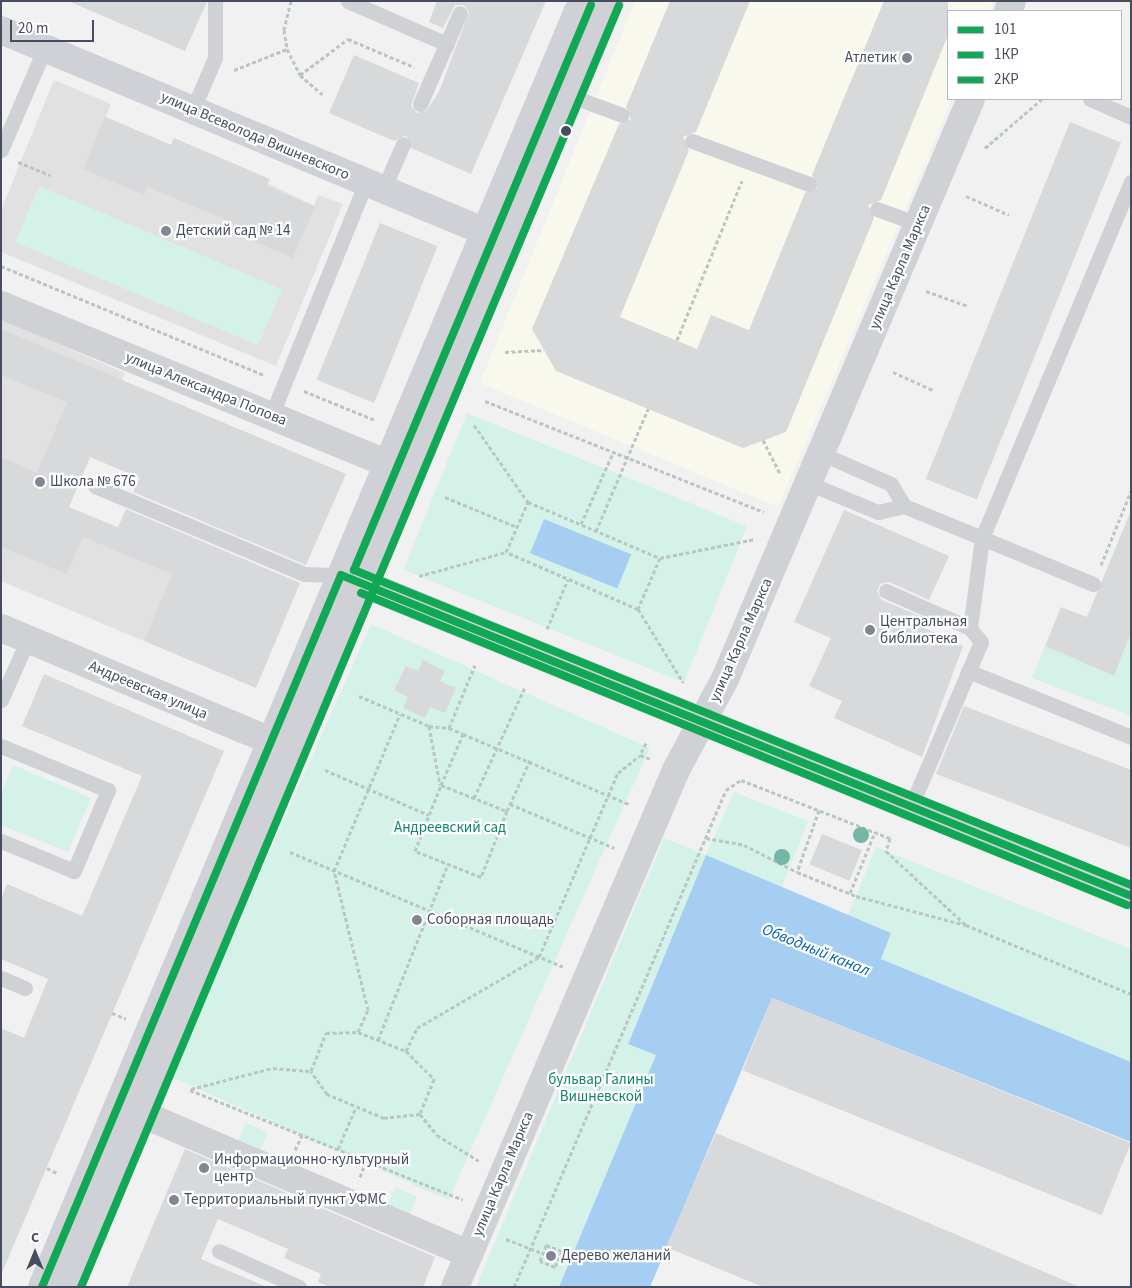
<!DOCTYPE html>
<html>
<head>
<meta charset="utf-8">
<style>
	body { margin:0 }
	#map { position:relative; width:1132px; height:1288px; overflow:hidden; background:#f1f1f1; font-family:"Source Sans 3",sans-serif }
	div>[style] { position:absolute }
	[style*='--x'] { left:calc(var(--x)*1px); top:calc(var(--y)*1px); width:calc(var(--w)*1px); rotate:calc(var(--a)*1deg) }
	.commercial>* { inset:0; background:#f8f8ed }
	.education>* { inset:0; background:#e2e1e2 }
	.green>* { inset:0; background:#d4f2e7; transform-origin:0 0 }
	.water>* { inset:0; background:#a6cef2; transform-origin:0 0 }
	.building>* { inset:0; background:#d8d9db; transform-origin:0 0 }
	.path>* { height:3px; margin-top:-1.5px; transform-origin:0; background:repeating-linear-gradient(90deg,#bac6c6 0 4px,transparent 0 6.5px) }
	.lane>* { height:15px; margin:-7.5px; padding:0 7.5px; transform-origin:7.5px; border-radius:7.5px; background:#cfd1d5 }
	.street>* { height:28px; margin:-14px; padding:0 14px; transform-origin:14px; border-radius:14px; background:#cfd1d5 }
	.secondary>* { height:28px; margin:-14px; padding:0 14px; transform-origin:14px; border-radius:14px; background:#cfd1d6 }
	.bus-1>* { height:8px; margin:-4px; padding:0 4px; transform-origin:4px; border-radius:4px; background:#10a855 }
	.bus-2>* { height:8px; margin:-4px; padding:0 4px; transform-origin:4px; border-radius:4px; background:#10a855 }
	.bus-3>* { height:8px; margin:-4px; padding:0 4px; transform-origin:4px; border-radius:4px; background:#10a855 }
	.trees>* { width:16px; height:16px; margin:-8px; border-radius:50%; background:#76b6a7 }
	.dots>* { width:14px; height:14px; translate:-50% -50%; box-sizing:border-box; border:2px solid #fff; border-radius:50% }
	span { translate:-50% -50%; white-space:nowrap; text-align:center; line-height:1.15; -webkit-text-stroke:4.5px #fff; paint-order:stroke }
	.poi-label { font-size:15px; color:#464d5f }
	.right { translate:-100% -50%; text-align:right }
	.left { translate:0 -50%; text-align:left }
	.street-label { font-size:15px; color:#464d5f }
	.park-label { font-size:15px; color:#11866a }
	.water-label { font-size:16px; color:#0361b5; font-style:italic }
	.frame { position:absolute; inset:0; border:2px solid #464d5f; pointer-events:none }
	.legend { position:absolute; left:947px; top:10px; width:175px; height:90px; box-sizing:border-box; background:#fff; border:1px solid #b5b8bf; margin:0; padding:6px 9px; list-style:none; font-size:15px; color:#464d5f }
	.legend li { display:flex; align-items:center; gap:10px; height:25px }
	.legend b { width:25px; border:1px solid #b5b8bf }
	.north { position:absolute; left:10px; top:1228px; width:50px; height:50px; -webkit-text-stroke:4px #fff; paint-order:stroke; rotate:0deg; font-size:14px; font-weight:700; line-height:20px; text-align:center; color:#464d5f }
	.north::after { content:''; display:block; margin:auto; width:18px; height:22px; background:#464d5f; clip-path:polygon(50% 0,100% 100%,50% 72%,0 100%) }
	.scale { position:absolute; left:10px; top:20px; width:84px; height:22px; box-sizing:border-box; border:2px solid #464d5f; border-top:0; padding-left:6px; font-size:15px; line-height:18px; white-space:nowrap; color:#464d5f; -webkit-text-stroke:4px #fff; paint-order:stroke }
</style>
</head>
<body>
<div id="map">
	<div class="commercial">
		<div style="clip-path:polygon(635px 1px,993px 1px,989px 11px,948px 11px,948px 99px,952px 99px,778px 507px,480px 383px)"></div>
	</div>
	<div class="education">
		<div style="clip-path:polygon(54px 80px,111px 104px,106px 117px,171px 145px,174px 138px,314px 206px,318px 195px,343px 204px,276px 366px,1px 252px,1px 210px)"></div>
		<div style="clip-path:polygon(1px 319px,125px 373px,69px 507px,118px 527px,124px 513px,235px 559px,172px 575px,144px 641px,1px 581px)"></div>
	</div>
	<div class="green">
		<div style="left:39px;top:186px;width:264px;height:61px;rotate:23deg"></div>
		<div style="left:467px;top:413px;width:302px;height:169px;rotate:22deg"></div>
		<div style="left:371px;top:624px;width:305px;height:495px;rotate:24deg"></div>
		<div style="clip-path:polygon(1131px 634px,1131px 716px,1032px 678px,1045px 646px,1114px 676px)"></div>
		<div style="clip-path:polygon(13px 765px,91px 798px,68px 852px,1px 825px,1px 794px)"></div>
		<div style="clip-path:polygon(734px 792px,808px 821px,782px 887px,706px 856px,628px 1043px,656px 1055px,559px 1287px,476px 1287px,664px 838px,706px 855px)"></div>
		<div style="clip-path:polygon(876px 847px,1131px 949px,1131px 1062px,881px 959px,891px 933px,848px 915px)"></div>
		<div style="left:246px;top:1123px;width:24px;height:26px;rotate:24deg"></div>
		<div style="left:395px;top:1187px;width:24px;height:25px;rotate:24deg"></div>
	</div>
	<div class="water">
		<div style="left:544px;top:519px;width:94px;height:37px;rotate:22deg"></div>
		<div style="clip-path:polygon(706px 855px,891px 933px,881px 959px,1131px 1062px,1131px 1142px,772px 998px,650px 1287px,559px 1287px,656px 1055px,628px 1044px)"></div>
	</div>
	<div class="building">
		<div style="clip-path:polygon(68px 1px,206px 1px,206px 4px,185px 51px)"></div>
		<div style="clip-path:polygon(437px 1px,546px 1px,471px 174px,411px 148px,406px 135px,394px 141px,329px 113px,354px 55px,419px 83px,411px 106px,417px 113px,426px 111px,439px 92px,469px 12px,464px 5px,455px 5px,443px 28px,429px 22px)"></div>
		<div style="clip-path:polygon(670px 1px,750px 1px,696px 132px,683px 137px,689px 150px,620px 317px,697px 349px,711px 315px,749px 330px,805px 193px,818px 188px,812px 175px,884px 1px,948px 1px,948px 35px,881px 200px,868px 205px,874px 218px,786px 432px,743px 448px,556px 371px,532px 329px,619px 124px,631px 119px,626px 107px)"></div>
		<div style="clip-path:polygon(105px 117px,171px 145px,174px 138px,270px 179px,267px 186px,315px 206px,293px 258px,253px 241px,257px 233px,148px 187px,144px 195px,83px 169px)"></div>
		<div style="left:1070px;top:122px;width:55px;height:385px;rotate:22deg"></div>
		<div style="left:380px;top:223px;width:62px;height:169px;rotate:22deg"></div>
		<div style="clip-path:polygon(1px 329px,346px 474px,306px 565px,133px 492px,140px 478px,90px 457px,69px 507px,118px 528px,126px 509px,300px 583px,256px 688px,144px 641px,172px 574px,83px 537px,67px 574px,1px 547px,1px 457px,37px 473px,67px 402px,1px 375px)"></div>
		<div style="clip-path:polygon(844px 510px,949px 556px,929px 600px,889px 582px,880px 584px,877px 592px,882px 600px,922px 617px,918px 625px,963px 646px,922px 757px,834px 718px,842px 701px,809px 686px,831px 638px,794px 622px)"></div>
		<div style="clip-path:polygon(1130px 513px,1131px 633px,1114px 676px,1045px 646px,1061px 607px,1087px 617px)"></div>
		<div style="clip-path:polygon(423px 660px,445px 671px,440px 681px,456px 688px,445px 713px,430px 707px,425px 718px,403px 708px,408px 697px,394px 690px,406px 666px,418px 671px)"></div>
		<div style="clip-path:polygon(44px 674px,224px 751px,1px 1275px,1px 1028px,24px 1038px,48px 979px,1px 959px,1px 899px,7px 884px,82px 916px,142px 776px,22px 726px)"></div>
		<div style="clip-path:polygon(964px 706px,1131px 770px,1131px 848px,936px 774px)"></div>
		<div style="left:822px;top:834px;width:43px;height:33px;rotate:22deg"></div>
		<div style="left:772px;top:998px;width:387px;height:78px;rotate:22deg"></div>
		<div style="clip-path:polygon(716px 1133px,1080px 1287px,763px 1287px,666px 1247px)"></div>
		<div style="clip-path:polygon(185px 1149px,435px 1257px,423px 1287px,330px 1287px,318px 1282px,321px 1274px,284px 1258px,288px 1249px,218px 1219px,201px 1259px,267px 1287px,127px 1287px)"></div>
	</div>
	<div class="path">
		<div style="--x:291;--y:1;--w:30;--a:104"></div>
		<div style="--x:284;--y:30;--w:19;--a:81"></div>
		<div style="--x:287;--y:49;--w:29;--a:63"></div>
		<div style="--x:300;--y:75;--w:30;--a:41"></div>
		<div style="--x:234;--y:70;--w:57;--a:-21.6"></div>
		<div style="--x:300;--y:75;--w:60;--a:-36.9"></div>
		<div style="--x:348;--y:39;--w:72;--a:23"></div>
		<div style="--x:985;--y:148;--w:75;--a:-40.7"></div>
		<div style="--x:18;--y:162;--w:35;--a:22"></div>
		<div style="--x:966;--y:196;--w:47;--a:23.8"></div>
		<div style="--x:1;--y:266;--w:285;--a:22.5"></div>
		<div style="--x:926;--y:291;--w:45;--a:19.7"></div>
		<div style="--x:677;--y:340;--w:172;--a:-67.8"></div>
		<div style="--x:505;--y:352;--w:39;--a:-3"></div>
		<div style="--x:893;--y:372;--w:44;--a:24.2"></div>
		<div style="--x:304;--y:391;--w:77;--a:22.2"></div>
		<div style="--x:485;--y:401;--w:300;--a:21.7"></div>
		<div style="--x:474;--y:425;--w:94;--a:55"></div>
		<div style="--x:763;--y:440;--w:37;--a:63"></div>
		<div style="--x:445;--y:497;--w:78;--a:22.6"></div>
		<div style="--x:528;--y:502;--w:143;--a:23"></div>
		<div style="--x:660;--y:558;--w:56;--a:113.3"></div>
		<div style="--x:638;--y:609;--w:144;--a:-156.6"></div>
		<div style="--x:506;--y:552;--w:55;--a:-66.3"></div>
		<div style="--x:581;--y:524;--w:78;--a:-65.7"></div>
		<div style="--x:596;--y:531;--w:133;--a:-66.9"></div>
		<div style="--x:660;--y:558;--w:97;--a:-11.3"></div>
		<div style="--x:1101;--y:565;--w:80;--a:-67.9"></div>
		<div style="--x:419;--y:576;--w:90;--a:-15.4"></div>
		<div style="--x:638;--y:609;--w:86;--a:58.3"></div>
		<div style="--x:547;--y:629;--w:54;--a:-67.2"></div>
		<div style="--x:359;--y:696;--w:76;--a:23.2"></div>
		<div style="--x:429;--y:726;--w:20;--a:6"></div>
		<div style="--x:449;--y:728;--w:68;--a:-67.6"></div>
		<div style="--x:429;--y:726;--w:60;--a:79.4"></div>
		<div style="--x:449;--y:728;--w:15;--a:23"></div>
		<div style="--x:646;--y:743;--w:13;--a:117"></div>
		<div style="--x:640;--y:755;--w:12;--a:20"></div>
		<div style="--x:325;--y:770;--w:113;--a:23.4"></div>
		<div style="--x:441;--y:785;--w:71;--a:21.5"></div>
		<div style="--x:507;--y:811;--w:71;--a:111.5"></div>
		<div style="--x:481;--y:877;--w:71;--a:-158.5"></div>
		<div style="--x:415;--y:851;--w:71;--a:-68.5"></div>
		<div style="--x:441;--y:785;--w:56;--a:-66.7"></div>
		<div style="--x:463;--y:734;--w:182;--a:22.9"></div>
		<div style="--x:474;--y:798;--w:122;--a:-65.3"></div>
		<div style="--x:510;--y:804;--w:113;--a:22.9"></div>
		<div style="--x:819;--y:810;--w:66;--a:109.5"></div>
		<div style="--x:797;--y:872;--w:64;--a:22.1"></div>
		<div style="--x:856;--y:896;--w:114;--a:14.8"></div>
		<div style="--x:966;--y:925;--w:179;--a:22.7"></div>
		<div style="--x:507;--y:811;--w:56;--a:-65.7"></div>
		<div style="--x:706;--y:838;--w:39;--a:10"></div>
		<div style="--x:744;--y:845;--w:59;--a:27"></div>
		<div style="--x:290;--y:852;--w:296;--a:22.8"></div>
		<div style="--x:850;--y:893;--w:66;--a:-67.7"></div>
		<div style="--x:112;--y:1013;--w:15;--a:23"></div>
		<div style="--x:358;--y:1032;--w:24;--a:-66"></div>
		<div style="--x:368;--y:1010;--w:143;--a:-103.7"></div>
		<div style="--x:334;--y:871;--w:170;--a:-67.2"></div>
		<div style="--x:358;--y:1032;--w:52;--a:21.6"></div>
		<div style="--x:406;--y:1051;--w:40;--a:45"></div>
		<div style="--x:434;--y:1079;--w:38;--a:112"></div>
		<div style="--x:420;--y:1114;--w:36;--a:174"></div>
		<div style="--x:384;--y:1118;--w:62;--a:-157.2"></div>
		<div style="--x:327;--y:1094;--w:28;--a:-125"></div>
		<div style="--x:311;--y:1071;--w:41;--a:-68.5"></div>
		<div style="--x:326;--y:1033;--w:32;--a:-2"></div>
		<div style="--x:378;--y:1040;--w:189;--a:-68.3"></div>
		<div style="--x:406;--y:1051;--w:25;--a:-64"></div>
		<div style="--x:417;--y:1028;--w:141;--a:-30.2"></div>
		<div style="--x:539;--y:957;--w:200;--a:-66.8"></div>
		<div style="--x:618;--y:773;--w:28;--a:-39"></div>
		<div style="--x:191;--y:1089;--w:85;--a:-14.4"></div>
		<div style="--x:273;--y:1068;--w:38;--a:5"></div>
		<div style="--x:190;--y:1090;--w:294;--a:21.9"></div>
		<div style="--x:420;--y:1114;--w:27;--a:51"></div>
		<div style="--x:437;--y:1135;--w:49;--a:31.8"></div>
		<div style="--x:338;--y:1149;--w:46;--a:-66.8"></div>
		<div style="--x:295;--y:1150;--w:17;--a:-65"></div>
		<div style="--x:47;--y:1168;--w:13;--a:27"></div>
		<div style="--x:360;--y:1177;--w:17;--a:-69"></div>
		<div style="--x:506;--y:1239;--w:40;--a:21"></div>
		<div style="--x:546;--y:1245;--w:17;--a:21"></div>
		<div style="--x:562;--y:1251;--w:17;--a:114"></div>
		<div style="--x:555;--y:1267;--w:16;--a:-158"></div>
		<div style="--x:540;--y:1261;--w:17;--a:-69"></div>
		<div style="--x:514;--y:1287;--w:540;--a:-66.9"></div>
		<div style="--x:726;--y:790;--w:18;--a:-34"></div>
		<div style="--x:741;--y:780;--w:160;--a:21.3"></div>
		<div style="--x:890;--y:838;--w:14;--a:107"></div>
		<div style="--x:886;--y:851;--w:109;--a:42.8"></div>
	</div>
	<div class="lane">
		<div style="--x:348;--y:1;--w:108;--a:23.5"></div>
		<div style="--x:571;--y:96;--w:54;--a:20.4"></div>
		<div style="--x:1090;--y:99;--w:45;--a:23.7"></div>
		<div style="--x:420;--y:104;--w:99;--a:-66.3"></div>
		<div style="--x:193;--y:109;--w:56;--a:-66.7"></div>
		<div style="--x:215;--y:58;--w:57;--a:-90"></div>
		<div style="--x:692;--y:141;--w:125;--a:20.2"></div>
		<div style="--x:1;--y:150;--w:111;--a:-66.7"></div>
		<div style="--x:383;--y:190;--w:50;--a:-66.5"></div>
		<div style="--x:877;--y:209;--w:44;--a:20.1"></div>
		<div style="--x:271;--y:416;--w:253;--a:-67.9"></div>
		<div style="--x:820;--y:453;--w:77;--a:23.6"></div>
		<div style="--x:891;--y:484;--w:26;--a:59"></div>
		<div style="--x:808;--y:483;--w:76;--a:22.5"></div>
		<div style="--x:878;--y:512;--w:27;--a:-13"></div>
		<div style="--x:904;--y:506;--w:84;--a:22.3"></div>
		<div style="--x:982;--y:538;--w:91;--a:97.6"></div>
		<div style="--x:970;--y:628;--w:18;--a:52"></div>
		<div style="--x:981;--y:642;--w:178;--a:113.1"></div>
		<div style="--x:95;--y:486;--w:227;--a:22.8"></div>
		<div style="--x:304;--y:574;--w:37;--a:2"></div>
		<div style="--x:1093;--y:584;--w:120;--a:-157.5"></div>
		<div style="--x:982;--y:538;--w:386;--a:-67.3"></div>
		<div style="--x:886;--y:591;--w:92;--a:23.8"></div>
		<div style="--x:968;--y:671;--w:176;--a:22"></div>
		<div style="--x:1;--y:700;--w:67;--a:-66.1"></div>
		<div style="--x:1;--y:746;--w:116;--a:22.4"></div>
		<div style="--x:108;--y:790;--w:88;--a:112.8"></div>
		<div style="--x:74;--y:871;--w:79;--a:-157.7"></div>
		<div style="--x:1;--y:978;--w:26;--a:23"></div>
		<div style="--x:219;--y:1251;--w:88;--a:24.2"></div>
	</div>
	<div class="street">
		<div style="--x:1008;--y:11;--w:11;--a:-68"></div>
		<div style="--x:1;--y:305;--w:441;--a:22.3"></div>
		<div style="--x:1;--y:628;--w:316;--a:22.7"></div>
		<div style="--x:142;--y:1114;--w:356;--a:23.2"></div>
		<div style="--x:455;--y:1287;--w:562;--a:-66.85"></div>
		<div style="--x:676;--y:770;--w:103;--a:-61.7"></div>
		<div style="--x:725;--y:679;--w:630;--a:-67.02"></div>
	</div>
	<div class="secondary">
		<div style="--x:1;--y:30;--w:541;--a:22.63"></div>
		<div style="--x:347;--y:577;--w:846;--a:22.14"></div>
		<div style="--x:42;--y:1287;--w:1395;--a:-67.22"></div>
		<div style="--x:70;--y:1287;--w:1395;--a:-67.22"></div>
	</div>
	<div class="bus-1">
		<div style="--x:42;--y:1287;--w:772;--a:-67.22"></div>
		<div style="--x:341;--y:575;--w:853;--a:22.11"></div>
	</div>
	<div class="bus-2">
		<div style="--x:361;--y:593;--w:827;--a:22.16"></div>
		<div style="--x:81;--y:1287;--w:1390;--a:-67.23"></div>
	</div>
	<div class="bus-3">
		<div style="--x:591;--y:5;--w:613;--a:112.76"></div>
		<div style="--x:354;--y:570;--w:838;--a:22.07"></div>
	</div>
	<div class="trees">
		<div style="left:861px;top:835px"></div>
		<div style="left:782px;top:857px"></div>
	</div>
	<div class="dots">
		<div style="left:907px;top:58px;background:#828692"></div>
		<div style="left:566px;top:131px;background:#464d5f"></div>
		<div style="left:166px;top:231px;background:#828692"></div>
		<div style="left:40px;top:482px;background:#828692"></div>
		<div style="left:870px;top:630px;background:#828692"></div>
		<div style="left:417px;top:920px;background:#828692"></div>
		<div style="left:204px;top:1168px;background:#828692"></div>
		<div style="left:174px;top:1200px;background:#828692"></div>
		<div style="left:551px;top:1256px;background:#828692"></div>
	</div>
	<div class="poi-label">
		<span class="right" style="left:897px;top:58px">Атлетик</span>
		<span class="left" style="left:176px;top:231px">Детский сад № 14</span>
		<span class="left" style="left:50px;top:482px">Школа № 676</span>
		<span class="left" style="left:880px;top:630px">Центральная<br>библиотека</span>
		<span class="left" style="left:427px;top:920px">Соборная площадь</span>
		<span class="left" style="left:214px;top:1168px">Информационно-культурный<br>центр</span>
		<span class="left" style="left:184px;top:1200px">Территориальный пункт УФМС</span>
		<span class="left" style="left:561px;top:1256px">Дерево желаний</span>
	</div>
	<div class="street-label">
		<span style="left:255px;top:136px;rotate:23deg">улица Всеволода Вишневского</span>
		<span style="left:900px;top:267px;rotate:-67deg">улица Карла Маркса</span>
		<span style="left:206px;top:389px;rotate:22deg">улица Александра Попова</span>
		<span style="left:741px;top:640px;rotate:-66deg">улица Карла Маркса</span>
		<span style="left:148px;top:690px;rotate:23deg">Андреевская улица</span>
		<span style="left:503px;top:1174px;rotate:-67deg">улица Карла Маркса</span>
	</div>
	<div class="park-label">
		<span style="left:450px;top:828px">Андреевский сад</span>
		<span style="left:601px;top:1088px">бульвар Галины<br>Вишневской</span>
	</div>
	<div class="water-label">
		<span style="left:816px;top:950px;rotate:22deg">Обводный канал</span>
	</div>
	<div class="frame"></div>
	<ul class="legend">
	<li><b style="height:6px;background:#10a855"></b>101</li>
	<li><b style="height:6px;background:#10a855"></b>1КР</li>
	<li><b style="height:6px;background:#10a855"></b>2КР</li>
	</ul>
	<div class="north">С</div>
	<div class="scale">20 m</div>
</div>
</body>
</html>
